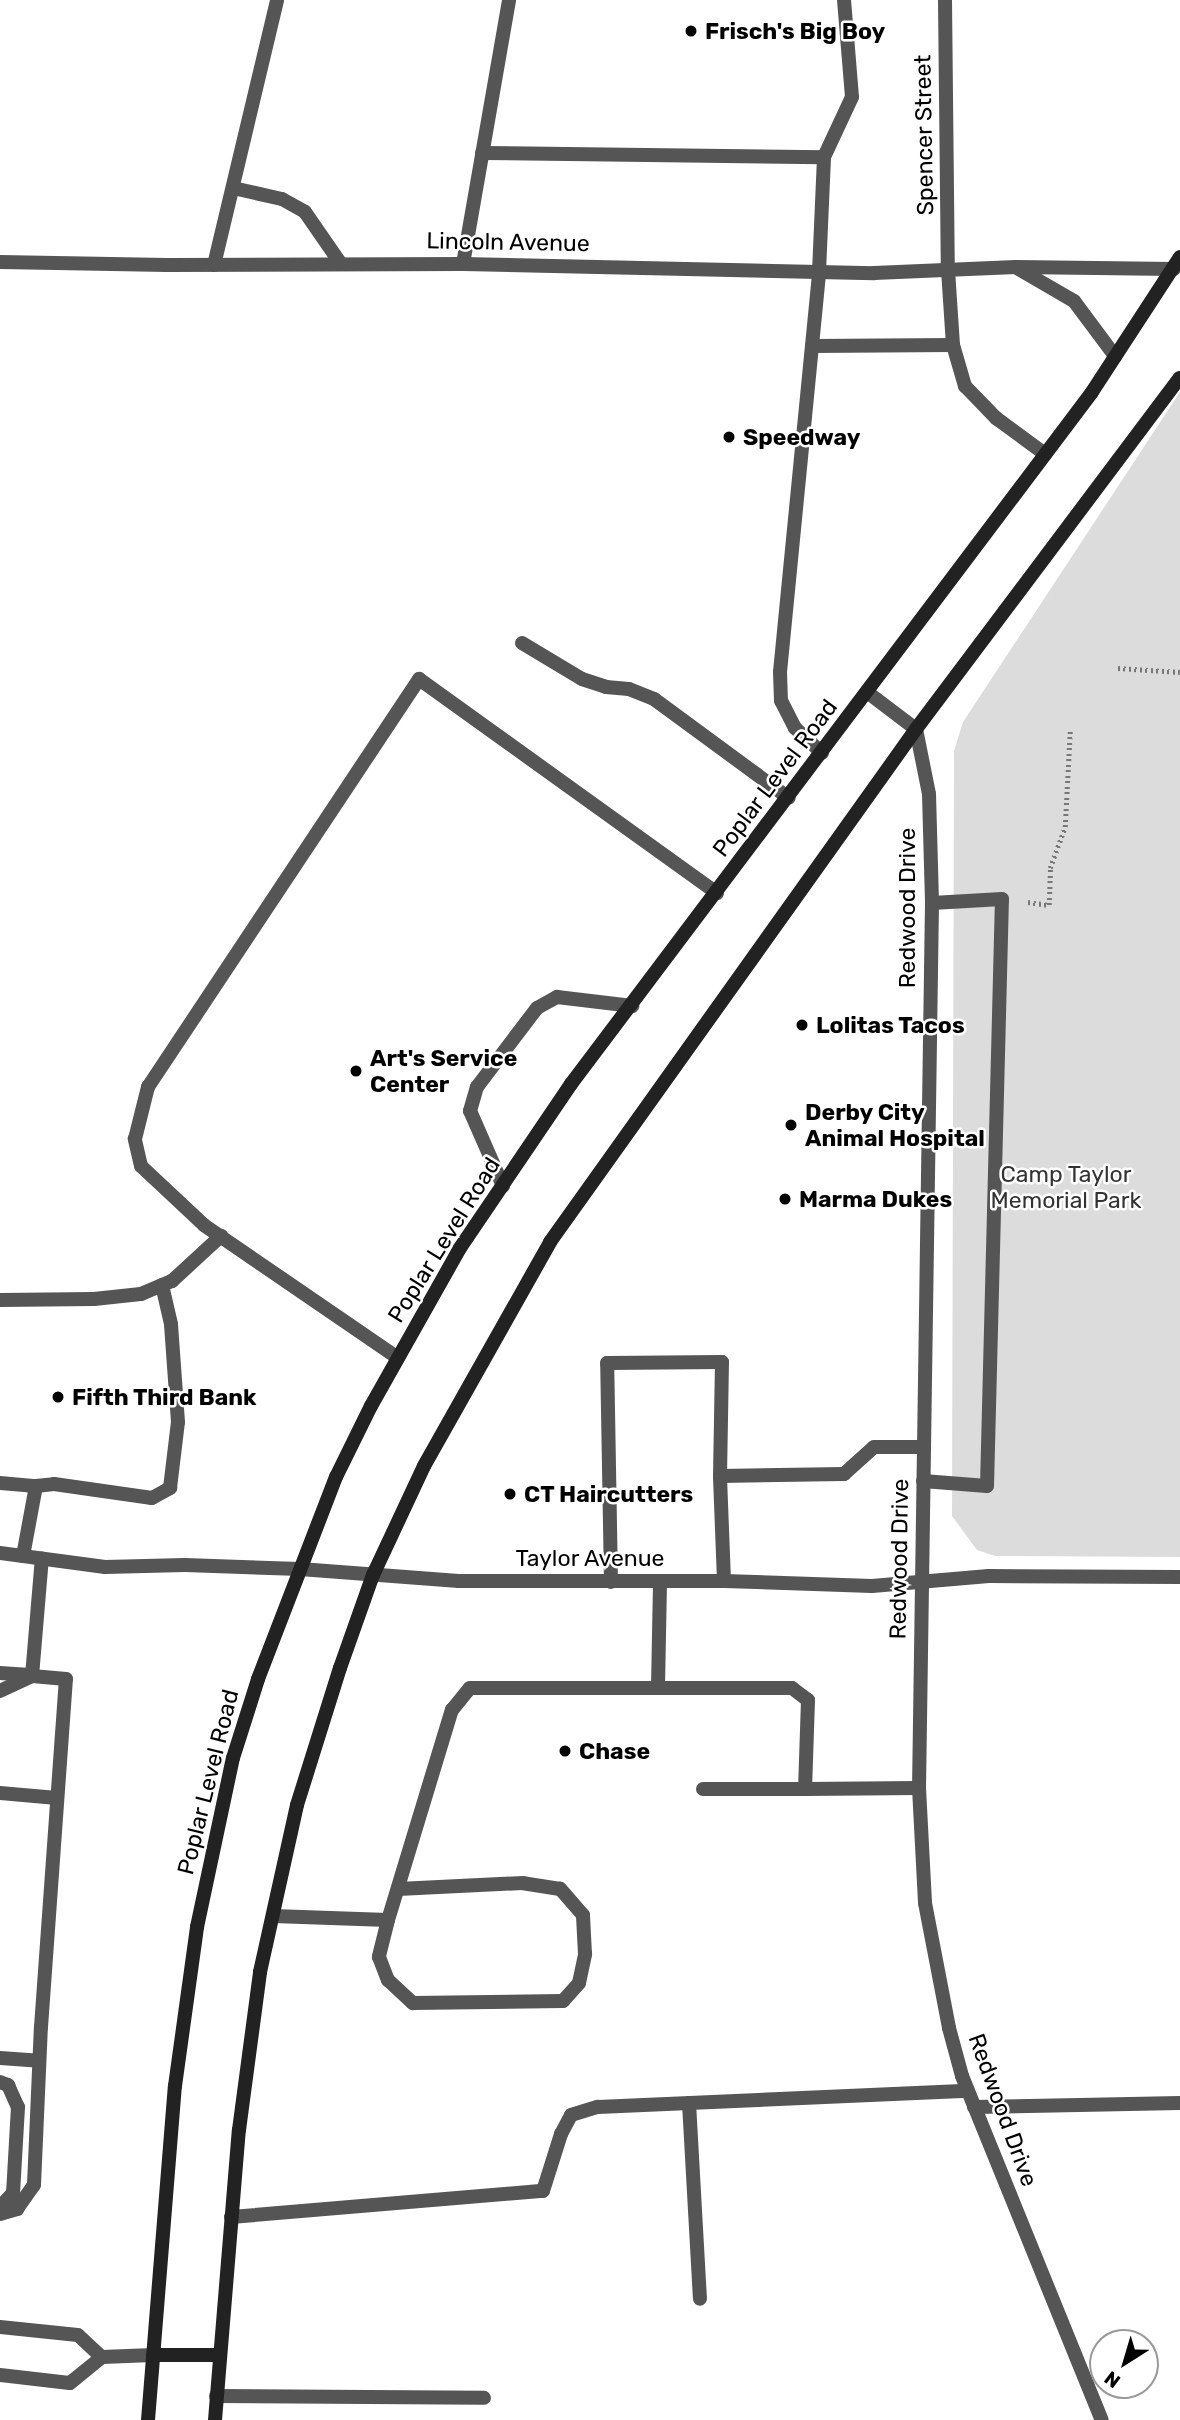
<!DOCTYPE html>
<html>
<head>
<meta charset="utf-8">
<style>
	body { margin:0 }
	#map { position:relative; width:1180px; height:2420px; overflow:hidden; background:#fff; font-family:Rubik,sans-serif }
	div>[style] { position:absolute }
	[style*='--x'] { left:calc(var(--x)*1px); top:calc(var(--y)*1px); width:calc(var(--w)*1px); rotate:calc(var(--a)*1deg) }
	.green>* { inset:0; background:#dcdcdc }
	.path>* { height:4.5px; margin-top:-2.25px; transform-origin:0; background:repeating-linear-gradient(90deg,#777 0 2px,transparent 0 5.5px) }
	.service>* { height:14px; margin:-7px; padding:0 7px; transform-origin:7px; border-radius:7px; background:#555 }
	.minor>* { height:14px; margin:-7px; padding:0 7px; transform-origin:7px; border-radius:7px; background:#555 }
	.secondary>* { height:14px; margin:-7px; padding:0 7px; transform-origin:7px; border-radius:7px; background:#222 }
	.dots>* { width:19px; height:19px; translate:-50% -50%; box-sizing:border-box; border:4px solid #fff; border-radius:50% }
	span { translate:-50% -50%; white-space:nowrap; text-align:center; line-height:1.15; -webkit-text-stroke:5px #fff; paint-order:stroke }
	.poi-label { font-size:23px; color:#000; font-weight:700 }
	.left { translate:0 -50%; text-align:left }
	.street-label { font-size:23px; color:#000 }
	.park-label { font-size:23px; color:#333 }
	.north { position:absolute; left:1089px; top:2329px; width:70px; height:70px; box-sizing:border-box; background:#fff; border:2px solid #999; border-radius:50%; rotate:217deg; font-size:19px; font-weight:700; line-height:28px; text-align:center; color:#000 }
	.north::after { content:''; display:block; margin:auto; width:24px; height:32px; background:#000; clip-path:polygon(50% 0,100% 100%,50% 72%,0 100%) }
</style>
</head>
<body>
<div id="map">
	<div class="green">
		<div style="clip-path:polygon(1180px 392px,1180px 1557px,995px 1556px,977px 1550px,952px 1516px,954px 751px,963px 722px)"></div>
	</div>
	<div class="path">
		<div style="--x:1118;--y:668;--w:62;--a:3.7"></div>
		<div style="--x:1028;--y:902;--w:21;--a:8"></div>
		<div style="--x:1049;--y:905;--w:37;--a:-88"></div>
		<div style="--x:1050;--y:868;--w:44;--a:-69.9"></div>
		<div style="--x:1065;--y:827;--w:97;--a:-87"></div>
	</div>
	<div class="service">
		<div style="--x:482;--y:153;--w:342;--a:0.7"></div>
		<div style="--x:233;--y:188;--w:50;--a:12.7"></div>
		<div style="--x:282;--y:199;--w:26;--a:29"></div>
		<div style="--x:305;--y:212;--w:63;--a:55.3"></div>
		<div style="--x:463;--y:264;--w:268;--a:-80.1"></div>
		<div style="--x:214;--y:265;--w:272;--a:-76.6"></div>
		<div style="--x:948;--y:270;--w:75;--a:86.2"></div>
		<div style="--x:953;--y:345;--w:43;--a:73.7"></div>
		<div style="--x:965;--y:386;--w:45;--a:45.9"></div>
		<div style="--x:996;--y:418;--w:61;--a:36.3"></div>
		<div style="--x:812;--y:346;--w:141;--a:-0.4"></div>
		<div style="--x:522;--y:643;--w:70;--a:31"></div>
		<div style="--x:582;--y:679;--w:25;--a:18"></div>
		<div style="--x:606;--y:687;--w:23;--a:5"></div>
		<div style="--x:629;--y:689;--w:27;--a:22"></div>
		<div style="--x:654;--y:699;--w:167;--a:36.3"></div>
		<div style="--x:822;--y:753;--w:37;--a:-137"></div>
		<div style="--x:795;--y:728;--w:30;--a:-117"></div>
		<div style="--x:781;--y:701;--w:29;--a:-92"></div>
		<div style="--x:780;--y:672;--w:402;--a:-84.4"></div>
		<div style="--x:819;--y:272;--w:115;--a:-87.5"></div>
		<div style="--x:824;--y:157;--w:66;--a:-65"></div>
		<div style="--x:852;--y:97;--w:97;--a:-94.7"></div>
		<div style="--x:503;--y:1186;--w:82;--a:-113.7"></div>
		<div style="--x:470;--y:1111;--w:25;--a:-74"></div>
		<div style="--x:477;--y:1087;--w:99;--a:-52.8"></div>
		<div style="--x:537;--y:1008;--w:23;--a:-29"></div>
		<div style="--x:557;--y:997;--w:76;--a:6.8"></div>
		<div style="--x:0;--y:1300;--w:94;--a:-0.6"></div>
		<div style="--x:94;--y:1299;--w:47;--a:-6.1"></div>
		<div style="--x:141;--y:1294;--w:34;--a:-23"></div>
		<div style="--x:172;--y:1281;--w:67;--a:-42.6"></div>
		<div style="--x:398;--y:1358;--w:235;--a:-145.6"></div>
		<div style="--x:204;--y:1225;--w:86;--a:-136.9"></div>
		<div style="--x:141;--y:1166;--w:28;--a:-103"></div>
		<div style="--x:135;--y:1139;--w:54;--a:-76"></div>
		<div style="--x:148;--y:1087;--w:490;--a:-56.4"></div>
		<div style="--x:419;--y:679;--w:367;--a:35.7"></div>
		<div style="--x:923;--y:1481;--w:64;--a:4.5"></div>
		<div style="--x:987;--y:1486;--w:587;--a:-88.54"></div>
		<div style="--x:1002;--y:899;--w:70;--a:176.7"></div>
		<div style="--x:0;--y:1483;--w:36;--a:5"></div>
		<div style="--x:23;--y:1556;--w:71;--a:-79.5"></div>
		<div style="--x:36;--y:1486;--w:18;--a:-6"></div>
		<div style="--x:54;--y:1484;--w:99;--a:8.1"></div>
		<div style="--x:152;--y:1498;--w:21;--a:-29"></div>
		<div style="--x:170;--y:1488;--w:66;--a:-83.1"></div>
		<div style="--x:178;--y:1422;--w:98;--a:-94.1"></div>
		<div style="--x:171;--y:1324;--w:40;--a:-103"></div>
		<div style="--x:724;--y:1581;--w:105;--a:-92.2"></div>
		<div style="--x:720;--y:1476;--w:124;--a:-0.9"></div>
		<div style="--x:844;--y:1474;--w:40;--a:-42"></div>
		<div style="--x:874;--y:1447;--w:50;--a:0"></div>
		<div style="--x:611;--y:1582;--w:219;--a:-91"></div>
		<div style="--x:607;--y:1363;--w:115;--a:-0.5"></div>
		<div style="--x:722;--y:1362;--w:114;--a:91"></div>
		<div style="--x:0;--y:1673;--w:30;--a:4"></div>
		<div style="--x:658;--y:1687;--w:105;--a:-88.9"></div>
		<div style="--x:0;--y:1691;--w:35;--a:-25"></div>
		<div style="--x:703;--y:1789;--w:102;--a:0"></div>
		<div style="--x:0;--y:1793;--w:57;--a:5"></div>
		<div style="--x:273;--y:1916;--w:115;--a:2"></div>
		<div style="--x:388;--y:1920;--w:220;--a:-73.1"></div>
		<div style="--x:452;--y:1710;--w:28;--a:-51"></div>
		<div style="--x:470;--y:1688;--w:322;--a:0"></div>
		<div style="--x:792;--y:1688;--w:20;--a:37"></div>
		<div style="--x:808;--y:1700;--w:89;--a:91.9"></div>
		<div style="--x:805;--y:1789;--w:114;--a:-0.5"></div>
		<div style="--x:388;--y:1920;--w:38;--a:104"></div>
		<div style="--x:379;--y:1957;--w:25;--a:69"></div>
		<div style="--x:388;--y:1980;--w:34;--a:43"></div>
		<div style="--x:413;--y:2003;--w:150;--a:-0.8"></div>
		<div style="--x:563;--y:2001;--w:24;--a:-48"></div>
		<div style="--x:579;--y:1983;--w:30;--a:-78"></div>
		<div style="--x:585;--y:1954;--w:39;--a:-93"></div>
		<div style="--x:583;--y:1915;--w:35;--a:-131"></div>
		<div style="--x:560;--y:1889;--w:37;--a:-171"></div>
		<div style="--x:523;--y:1883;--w:125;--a:177.3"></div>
		<div style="--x:0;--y:2058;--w:39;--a:4"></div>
		<div style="--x:0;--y:2082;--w:9;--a:21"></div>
		<div style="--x:8;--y:2085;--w:24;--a:66"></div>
		<div style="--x:18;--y:2107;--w:86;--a:93.3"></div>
		<div style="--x:13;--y:2193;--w:19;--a:133"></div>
		<div style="--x:689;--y:2103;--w:196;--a:86.8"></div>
		<div style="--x:0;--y:2214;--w:18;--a:-16"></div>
		<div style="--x:17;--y:2209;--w:29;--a:-55"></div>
		<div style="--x:34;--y:2185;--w:158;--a:-87.5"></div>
		<div style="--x:41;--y:2027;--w:349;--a:-85.9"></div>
		<div style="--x:66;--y:1679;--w:34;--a:-175"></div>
		<div style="--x:32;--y:1676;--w:118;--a:-85.2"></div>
		<div style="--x:231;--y:2217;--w:313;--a:-4.8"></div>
		<div style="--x:543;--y:2191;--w:60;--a:-72.5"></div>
		<div style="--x:561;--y:2134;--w:21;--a:-62"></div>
		<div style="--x:571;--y:2115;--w:28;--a:-17"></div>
		<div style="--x:598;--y:2107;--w:370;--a:-2.5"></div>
		<div style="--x:0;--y:2327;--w:78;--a:5.9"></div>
		<div style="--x:78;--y:2335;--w:33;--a:43"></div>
		<div style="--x:0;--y:2375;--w:70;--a:6.5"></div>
		<div style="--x:70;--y:2383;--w:41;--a:-39.1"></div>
		<div style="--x:102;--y:2357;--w:51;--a:-2.2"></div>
		<div style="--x:216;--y:2396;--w:268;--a:0.4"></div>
	</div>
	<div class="minor">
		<div style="--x:945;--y:0;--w:270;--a:89.4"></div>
		<div style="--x:0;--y:262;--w:167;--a:1"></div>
		<div style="--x:167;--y:265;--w:296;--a:-0.2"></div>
		<div style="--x:463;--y:264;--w:411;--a:1.3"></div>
		<div style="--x:874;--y:273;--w:142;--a:-2.4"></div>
		<div style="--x:1016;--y:267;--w:158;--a:0.7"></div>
		<div style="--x:1017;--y:268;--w:66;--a:30.1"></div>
		<div style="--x:1074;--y:301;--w:69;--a:53.3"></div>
		<div style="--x:867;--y:692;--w:61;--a:37.1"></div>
		<div style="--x:916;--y:729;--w:66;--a:78.7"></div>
		<div style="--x:929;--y:794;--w:109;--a:88.4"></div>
		<div style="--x:932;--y:903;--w:885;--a:90.84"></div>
		<div style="--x:919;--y:1788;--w:115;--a:87"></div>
		<div style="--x:925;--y:1903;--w:127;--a:79.1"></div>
		<div style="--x:949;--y:2028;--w:50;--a:74.8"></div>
		<div style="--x:962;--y:2076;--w:371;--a:67.9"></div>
		<div style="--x:0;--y:1553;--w:106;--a:7.6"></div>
		<div style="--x:105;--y:1567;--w:80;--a:-1.4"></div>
		<div style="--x:185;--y:1565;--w:115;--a:2"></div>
		<div style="--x:300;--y:1569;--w:159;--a:4.3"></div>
		<div style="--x:459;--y:1581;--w:265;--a:0"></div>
		<div style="--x:724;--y:1581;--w:148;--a:1.9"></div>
		<div style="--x:872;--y:1586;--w:117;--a:-4.9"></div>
		<div style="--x:989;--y:1576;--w:191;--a:0.3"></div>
		<div style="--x:974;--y:2107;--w:206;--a:-1.1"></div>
	</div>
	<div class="secondary">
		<div style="--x:153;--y:2355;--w:66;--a:0"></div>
		<div style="--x:148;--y:2420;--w:335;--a:-85.4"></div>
		<div style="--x:175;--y:2086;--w:161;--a:-82.1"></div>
		<div style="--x:197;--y:1927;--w:173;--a:-78"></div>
		<div style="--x:233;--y:1758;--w:83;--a:-72.4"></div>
		<div style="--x:258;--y:1679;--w:217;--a:-68.9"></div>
		<div style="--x:336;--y:1477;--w:79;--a:-63.8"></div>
		<div style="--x:371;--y:1406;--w:181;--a:-60.6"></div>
		<div style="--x:460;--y:1248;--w:198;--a:-55.9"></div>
		<div style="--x:571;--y:1084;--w:866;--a:-53.02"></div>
		<div style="--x:1092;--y:392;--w:161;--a:-56.9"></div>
		<div style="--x:215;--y:2420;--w:291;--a:-85.3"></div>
		<div style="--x:239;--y:2130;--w:159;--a:-82.4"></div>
		<div style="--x:260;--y:1972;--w:171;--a:-77.5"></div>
		<div style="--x:297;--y:1805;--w:144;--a:-72.6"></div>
		<div style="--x:340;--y:1668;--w:99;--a:-70.5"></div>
		<div style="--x:373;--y:1575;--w:120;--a:-64.9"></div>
		<div style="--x:424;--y:1466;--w:257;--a:-60.6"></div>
		<div style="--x:550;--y:1242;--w:630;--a:-54.49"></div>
		<div style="--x:916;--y:729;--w:439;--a:-53.1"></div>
	</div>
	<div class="dots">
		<div style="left:691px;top:31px;background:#000"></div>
		<div style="left:729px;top:437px;background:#000"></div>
		<div style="left:802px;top:1025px;background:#000"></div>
		<div style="left:356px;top:1071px;background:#000"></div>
		<div style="left:791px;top:1125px;background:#000"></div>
		<div style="left:785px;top:1199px;background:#000"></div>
		<div style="left:58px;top:1397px;background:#000"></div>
		<div style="left:510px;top:1494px;background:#000"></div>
		<div style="left:565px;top:1751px;background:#000"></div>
	</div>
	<div class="poi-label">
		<span class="left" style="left:705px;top:31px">Frisch's Big Boy</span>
		<span class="left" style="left:743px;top:437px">Speedway</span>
		<span class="left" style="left:816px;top:1025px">Lolitas Tacos</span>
		<span class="left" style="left:370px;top:1071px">Art's Service<br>Center</span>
		<span class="left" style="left:805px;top:1125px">Derby City<br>Animal Hospital</span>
		<span class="left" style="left:799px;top:1199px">Marma Dukes</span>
		<span class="left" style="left:72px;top:1397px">Fifth Third Bank</span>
		<span class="left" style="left:524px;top:1494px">CT Haircutters</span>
		<span class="left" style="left:579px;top:1751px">Chase</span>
	</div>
	<div class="street-label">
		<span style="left:924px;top:135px;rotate:-91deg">Spencer Street</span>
		<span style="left:508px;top:242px;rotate:1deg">Lincoln Avenue</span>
		<span style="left:775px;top:778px;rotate:-53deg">Poplar Level Road</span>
		<span style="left:907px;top:908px;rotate:-90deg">Redwood Drive</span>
		<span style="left:444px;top:1240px;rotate:-58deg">Poplar Level Road</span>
		<span style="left:590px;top:1558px">Taylor Avenue</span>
		<span style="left:899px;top:1559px;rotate:-89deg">Redwood Drive</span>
		<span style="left:208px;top:1782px;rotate:-76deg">Poplar Level Road</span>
		<span style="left:1003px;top:2110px;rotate:70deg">Redwood Drive</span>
	</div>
	<div class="park-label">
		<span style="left:1066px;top:1187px">Camp Taylor<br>Memorial Park</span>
	</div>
	<div class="north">N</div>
</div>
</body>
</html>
